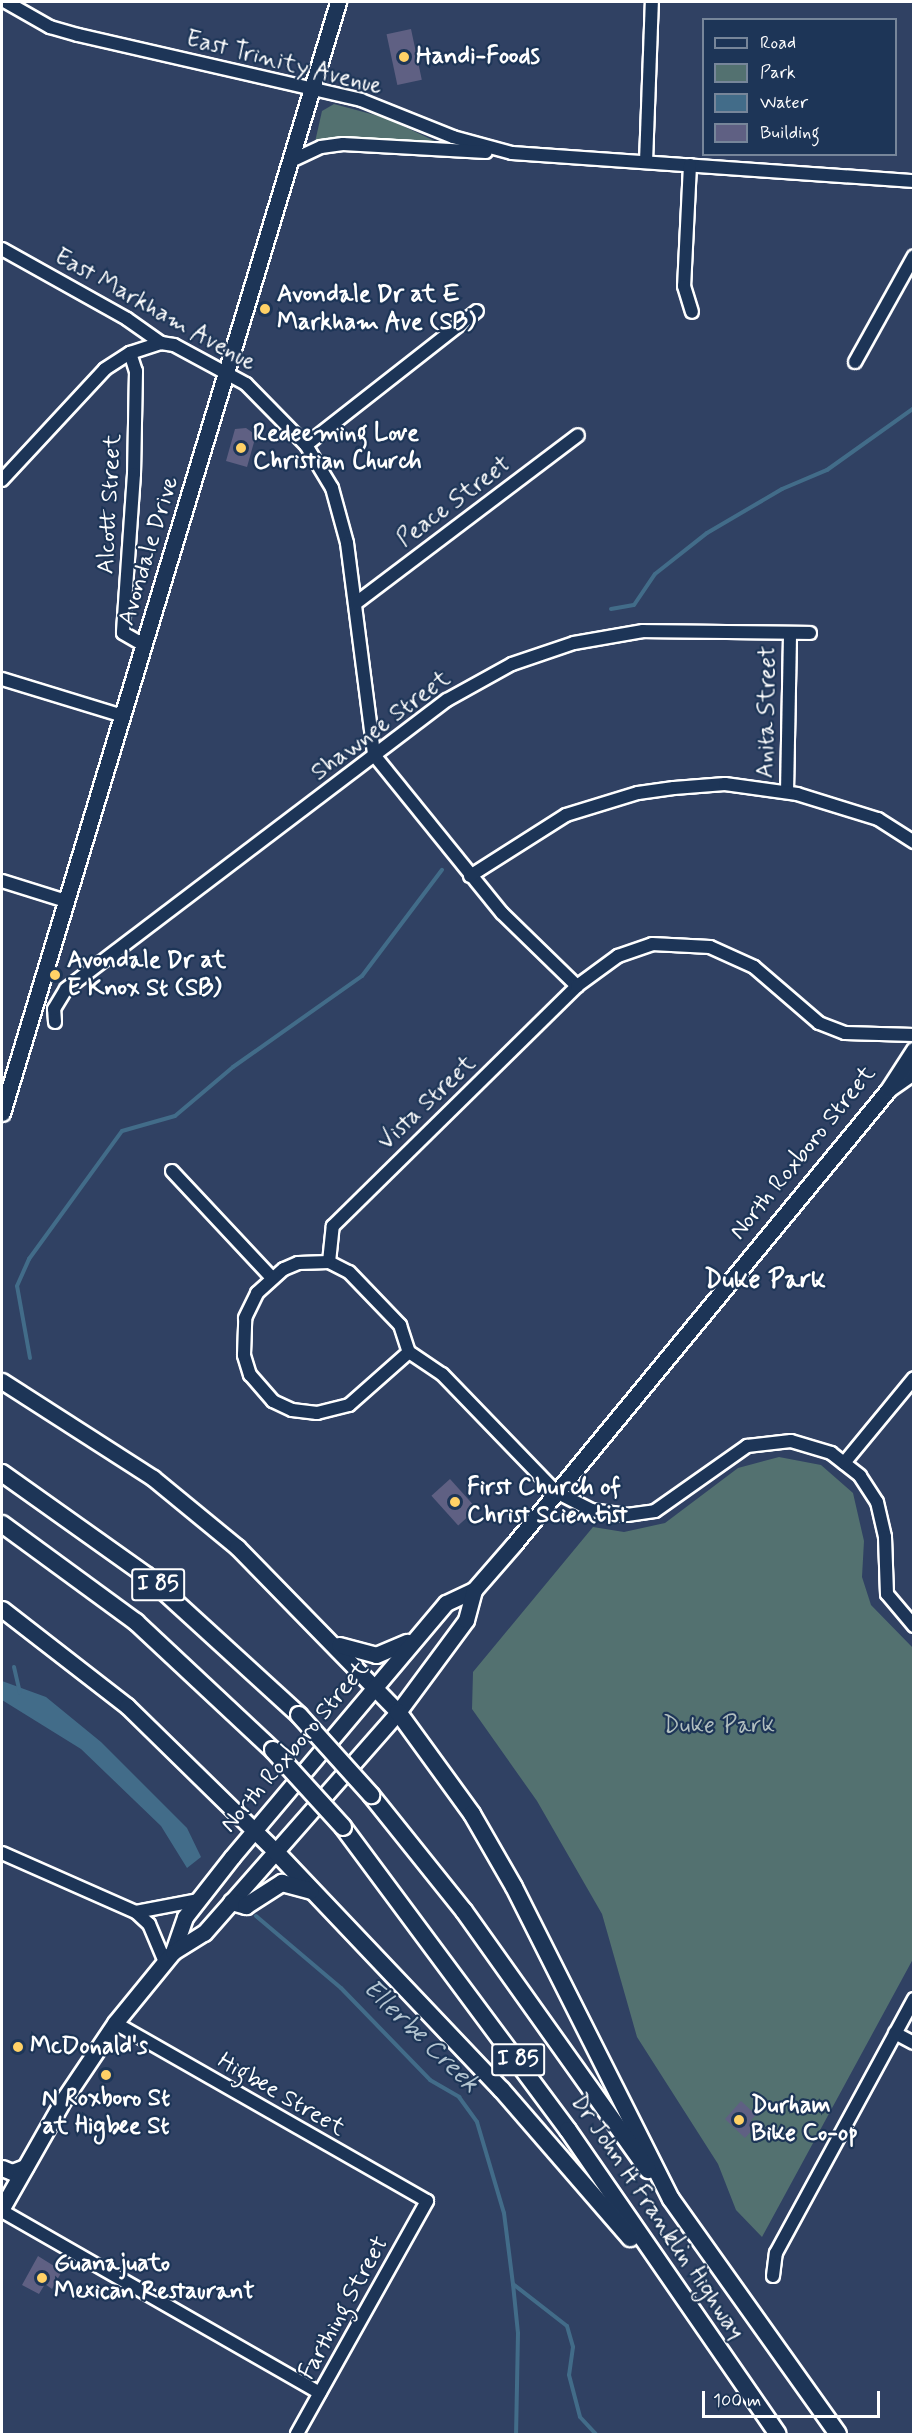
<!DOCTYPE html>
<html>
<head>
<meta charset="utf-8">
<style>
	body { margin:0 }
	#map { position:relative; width:915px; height:2436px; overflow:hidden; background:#304163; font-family:Mynerve,sans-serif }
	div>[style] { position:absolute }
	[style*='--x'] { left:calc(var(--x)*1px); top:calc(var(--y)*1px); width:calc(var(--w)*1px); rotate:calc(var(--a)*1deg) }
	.green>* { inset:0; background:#537170 }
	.water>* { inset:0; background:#426c89 }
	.stream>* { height:4px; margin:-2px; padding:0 2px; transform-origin:2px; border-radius:2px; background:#426c89 }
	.building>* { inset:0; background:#5f6083; transform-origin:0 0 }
	.roads { filter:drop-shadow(2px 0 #fff) drop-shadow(-2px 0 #fff) drop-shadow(0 2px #fff) drop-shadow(0 -2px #fff) }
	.minor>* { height:12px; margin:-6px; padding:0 6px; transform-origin:6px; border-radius:6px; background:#1d3557 }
	.major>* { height:15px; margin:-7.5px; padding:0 7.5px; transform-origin:7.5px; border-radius:7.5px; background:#1d3557 }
	.highway>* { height:16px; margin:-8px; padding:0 8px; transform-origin:8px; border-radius:8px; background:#1d3557 }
	.bridges { filter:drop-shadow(2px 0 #fff) drop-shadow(-2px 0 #fff) drop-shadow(0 2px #fff) drop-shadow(0 -2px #fff) }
	.highway-bridge>* { height:16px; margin:-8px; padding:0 8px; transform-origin:8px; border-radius:8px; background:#1d3557 }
	.dots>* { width:16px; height:16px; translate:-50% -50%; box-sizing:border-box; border:3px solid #1d3557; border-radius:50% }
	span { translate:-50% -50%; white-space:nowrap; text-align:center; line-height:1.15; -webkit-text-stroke:4.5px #1d3557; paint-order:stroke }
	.shield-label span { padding:2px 4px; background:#1d3557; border:2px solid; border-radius:4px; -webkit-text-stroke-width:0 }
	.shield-label { font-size:22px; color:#fff; font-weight:700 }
	.poi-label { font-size:24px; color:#fff; font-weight:700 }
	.left { translate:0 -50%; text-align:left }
	.street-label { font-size:24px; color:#fff }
	.park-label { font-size:24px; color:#b2bfbf }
	.neighbourhood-label { font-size:26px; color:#fff; font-weight:700 }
	.water-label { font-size:26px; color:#b3c4d0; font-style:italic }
	.frame { position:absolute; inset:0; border:3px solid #fff; pointer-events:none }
	.legend { position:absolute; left:702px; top:18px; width:195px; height:138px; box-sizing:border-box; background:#1d3557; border:2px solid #77869a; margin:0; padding:8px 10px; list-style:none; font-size:18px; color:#fff }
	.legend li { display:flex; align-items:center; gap:12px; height:30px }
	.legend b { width:30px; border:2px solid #77869a }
	.scale { position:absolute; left:702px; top:2391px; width:178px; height:27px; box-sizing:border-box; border:3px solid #fff; border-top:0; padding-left:8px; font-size:18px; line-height:21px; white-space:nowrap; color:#fff; -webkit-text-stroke:4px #1d3557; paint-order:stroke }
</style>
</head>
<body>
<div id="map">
	<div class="green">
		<div style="clip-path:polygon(334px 104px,386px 118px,439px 143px,315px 142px,322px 111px)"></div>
		<div style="clip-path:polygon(779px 1457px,821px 1465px,853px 1493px,864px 1541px,862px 1577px,871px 1605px,913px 1648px,913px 1959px,762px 2237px,736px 2210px,718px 2164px,637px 2037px,602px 1914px,537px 1801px,472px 1709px,473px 1672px,593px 1527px,624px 1532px,665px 1523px,738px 1468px)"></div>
	</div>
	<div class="water">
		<div style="clip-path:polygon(2px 1681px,46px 1697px,101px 1742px,187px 1828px,201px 1857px,187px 1868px,161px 1826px,81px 1749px,2px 1700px)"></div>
	</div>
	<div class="stream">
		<div style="--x:611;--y:609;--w:23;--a:-10"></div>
		<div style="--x:634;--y:605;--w:37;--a:-56"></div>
		<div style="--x:655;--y:574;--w:66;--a:-38.3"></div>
		<div style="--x:707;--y:533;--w:87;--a:-30.4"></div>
		<div style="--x:782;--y:489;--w:49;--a:-22.9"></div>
		<div style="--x:827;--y:470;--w:107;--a:-35.5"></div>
		<div style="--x:30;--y:1358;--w:73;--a:-100.2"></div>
		<div style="--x:17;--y:1286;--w:30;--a:-66"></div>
		<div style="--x:29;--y:1259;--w:158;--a:-54"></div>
		<div style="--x:122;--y:1131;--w:55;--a:-15.8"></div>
		<div style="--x:175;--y:1116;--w:76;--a:-40.2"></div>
		<div style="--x:233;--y:1067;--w:158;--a:-35.2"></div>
		<div style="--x:362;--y:976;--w:133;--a:-53"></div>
		<div style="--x:14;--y:1667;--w:26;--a:77"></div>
		<div style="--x:256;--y:1916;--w:111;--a:40.3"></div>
		<div style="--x:341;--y:1988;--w:128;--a:45.9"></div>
		<div style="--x:430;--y:2080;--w:34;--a:30"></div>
		<div style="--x:459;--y:2097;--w:31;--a:54"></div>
		<div style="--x:477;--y:2122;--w:95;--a:73.5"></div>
		<div style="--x:504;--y:2213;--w:72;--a:82.8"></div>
		<div style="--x:513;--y:2284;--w:49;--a:84.2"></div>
		<div style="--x:518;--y:2333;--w:101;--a:91.1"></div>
		<div style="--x:513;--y:2284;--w:68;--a:37.9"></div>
		<div style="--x:567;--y:2326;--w:22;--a:74"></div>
		<div style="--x:573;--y:2347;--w:28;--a:98"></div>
		<div style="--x:569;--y:2375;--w:43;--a:75.3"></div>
		<div style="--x:580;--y:2417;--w:23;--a:47"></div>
	</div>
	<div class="building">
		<div style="left:411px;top:29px;width:52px;height:25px;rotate:78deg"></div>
		<div style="clip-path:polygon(246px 428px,256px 435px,247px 467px,226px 461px,235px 429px)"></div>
		<div style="left:450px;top:1479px;width:40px;height:25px;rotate:48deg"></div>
		<div style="clip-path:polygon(741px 2101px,756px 2115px,751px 2120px,757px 2125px,745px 2138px,725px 2119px)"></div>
		<div style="clip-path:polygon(38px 2256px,62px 2271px,52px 2289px,45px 2284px,39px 2294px,22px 2285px)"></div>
	</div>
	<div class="roads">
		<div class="minor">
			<div style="--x:6;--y:2;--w:51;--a:29.6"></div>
			<div style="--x:50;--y:27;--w:29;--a:16"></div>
			<div style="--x:78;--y:35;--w:290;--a:12.9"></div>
			<div style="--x:361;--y:100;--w:99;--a:21.9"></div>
			<div style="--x:453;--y:137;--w:61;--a:15.2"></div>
			<div style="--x:512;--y:153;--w:403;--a:4"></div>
			<div style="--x:293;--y:160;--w:31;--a:-25"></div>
			<div style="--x:321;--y:147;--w:22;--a:-8"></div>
			<div style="--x:343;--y:144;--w:143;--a:3.2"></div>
			<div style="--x:646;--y:162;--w:160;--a:-87.9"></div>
			<div style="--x:690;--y:165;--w:121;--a:92.8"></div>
			<div style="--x:684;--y:286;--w:27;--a:73"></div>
			<div style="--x:2;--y:249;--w:143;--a:29.2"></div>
			<div style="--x:127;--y:319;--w:42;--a:35.2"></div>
			<div style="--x:161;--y:343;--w:13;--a:9"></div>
			<div style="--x:174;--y:345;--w:82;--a:28.4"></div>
			<div style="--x:246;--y:384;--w:86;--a:45.5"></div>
			<div style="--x:306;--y:445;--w:50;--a:58.8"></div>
			<div style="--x:332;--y:488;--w:57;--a:74.7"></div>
			<div style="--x:347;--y:543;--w:214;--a:82.7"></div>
			<div style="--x:374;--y:755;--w:203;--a:51"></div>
			<div style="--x:502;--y:913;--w:105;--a:44.2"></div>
			<div style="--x:130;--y:353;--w:19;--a:72"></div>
			<div style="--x:136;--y:371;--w:103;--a:91.1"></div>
			<div style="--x:134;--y:474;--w:159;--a:94"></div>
			<div style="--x:123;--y:633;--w:24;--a:30"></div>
			<div style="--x:855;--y:362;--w:121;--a:-60.9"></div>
			<div style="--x:306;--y:445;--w:217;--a:-38.1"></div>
			<div style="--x:2;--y:480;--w:151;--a:-47.1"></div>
			<div style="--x:105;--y:369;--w:30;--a:-33"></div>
			<div style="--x:130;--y:353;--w:33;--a:-18"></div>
			<div style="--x:356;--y:603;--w:278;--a:-37.1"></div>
			<div style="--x:2;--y:679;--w:127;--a:17"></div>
			<div style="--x:787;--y:792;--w:159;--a:-88.9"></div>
			<div style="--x:470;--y:876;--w:114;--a:-32.4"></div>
			<div style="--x:566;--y:815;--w:75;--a:-17"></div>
			<div style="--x:638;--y:793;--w:36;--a:-8"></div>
			<div style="--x:674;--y:788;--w:51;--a:-4.5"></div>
			<div style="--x:725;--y:784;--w:73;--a:7.9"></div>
			<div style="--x:797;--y:794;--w:85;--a:17.2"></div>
			<div style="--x:878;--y:819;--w:43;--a:32.6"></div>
			<div style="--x:2;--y:881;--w:67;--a:17.4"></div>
			<div style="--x:55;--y:1022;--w:13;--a:-94"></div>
			<div style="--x:54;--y:1009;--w:23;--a:-59"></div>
			<div style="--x:66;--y:989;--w:478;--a:-37.2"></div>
			<div style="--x:447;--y:700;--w:74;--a:-29"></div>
			<div style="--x:512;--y:664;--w:65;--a:-18.7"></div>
			<div style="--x:574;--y:643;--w:70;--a:-9.9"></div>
			<div style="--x:643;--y:631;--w:167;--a:0.7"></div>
			<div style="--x:172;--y:1171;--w:146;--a:46.9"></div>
			<div style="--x:329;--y:1262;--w:36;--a:-84"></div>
			<div style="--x:333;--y:1226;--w:342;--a:-44.5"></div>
			<div style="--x:577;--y:986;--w:51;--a:-36.2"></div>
			<div style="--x:618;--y:956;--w:36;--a:-19"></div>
			<div style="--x:652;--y:944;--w:58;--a:3"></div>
			<div style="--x:710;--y:947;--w:48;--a:24.4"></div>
			<div style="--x:754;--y:967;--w:86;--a:40.7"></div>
			<div style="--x:819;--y:1023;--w:28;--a:21"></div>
			<div style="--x:845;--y:1033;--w:69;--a:1.7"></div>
			<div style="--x:329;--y:1262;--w:22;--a:27"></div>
			<div style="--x:349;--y:1272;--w:74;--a:46.1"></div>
			<div style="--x:400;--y:1325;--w:28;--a:72"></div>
			<div style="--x:409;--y:1352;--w:80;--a:138.5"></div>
			<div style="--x:349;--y:1405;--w:33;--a:166"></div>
			<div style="--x:317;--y:1413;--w:25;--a:-173"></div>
			<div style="--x:292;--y:1410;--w:21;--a:-155"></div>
			<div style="--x:273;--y:1401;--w:35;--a:-131"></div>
			<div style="--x:250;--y:1375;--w:21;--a:-107"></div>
			<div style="--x:244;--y:1355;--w:37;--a:-88"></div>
			<div style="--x:245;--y:1318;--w:28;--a:-64"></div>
			<div style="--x:257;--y:1293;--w:36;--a:-42"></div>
			<div style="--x:284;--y:1269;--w:15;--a:-23"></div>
			<div style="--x:298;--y:1263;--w:31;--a:-2"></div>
			<div style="--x:409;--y:1352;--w:40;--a:34"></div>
			<div style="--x:442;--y:1374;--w:164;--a:46"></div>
			<div style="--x:556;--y:1492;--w:39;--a:27"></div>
			<div style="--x:591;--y:1510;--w:36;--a:8"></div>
			<div style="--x:627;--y:1515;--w:28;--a:-8"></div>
			<div style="--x:655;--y:1511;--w:113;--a:-35.2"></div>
			<div style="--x:747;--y:1446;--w:44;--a:-6.5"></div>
			<div style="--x:791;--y:1441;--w:42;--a:16.7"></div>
			<div style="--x:831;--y:1453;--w:37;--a:38"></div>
			<div style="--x:860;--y:1476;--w:31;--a:57"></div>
			<div style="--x:877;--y:1502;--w:36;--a:77"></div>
			<div style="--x:885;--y:1537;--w:57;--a:88"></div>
			<div style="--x:887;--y:1594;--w:42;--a:49.8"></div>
			<div style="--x:844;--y:1463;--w:110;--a:-50.5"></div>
			<div style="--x:2;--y:1853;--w:146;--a:23.8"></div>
			<div style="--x:136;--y:1912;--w:18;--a:43"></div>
			<div style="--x:149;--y:1924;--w:41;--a:67.2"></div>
			<div style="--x:136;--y:1912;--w:64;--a:-10.8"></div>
			<div style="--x:115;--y:2023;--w:359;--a:29.7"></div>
			<div style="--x:427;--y:2201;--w:267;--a:119.2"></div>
			<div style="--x:895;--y:2033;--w:21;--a:28"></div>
			<div style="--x:2;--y:2211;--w:366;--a:29.8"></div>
			<div style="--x:773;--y:2276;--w:23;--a:-83"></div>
			<div style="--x:776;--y:2253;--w:289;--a:-61.5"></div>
		</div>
		<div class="major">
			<div style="--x:890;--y:1088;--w:29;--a:-35"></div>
			<div style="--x:2;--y:1113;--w:1161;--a:-73.17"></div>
			<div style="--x:2;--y:1381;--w:179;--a:32.7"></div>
			<div style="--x:153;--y:1478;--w:109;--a:39.4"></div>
			<div style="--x:237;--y:1547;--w:231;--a:45.7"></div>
			<div style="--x:2;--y:1609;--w:158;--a:37.8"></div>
			<div style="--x:127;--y:1706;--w:209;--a:44.4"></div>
			<div style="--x:339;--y:1645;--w:38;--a:15"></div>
			<div style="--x:376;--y:1655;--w:34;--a:-23"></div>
			<div style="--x:173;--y:1952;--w:37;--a:-71"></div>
			<div style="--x:185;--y:1917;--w:76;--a:-51.9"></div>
			<div style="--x:232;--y:1857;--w:332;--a:-49.9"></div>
			<div style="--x:446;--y:1603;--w:31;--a:-25"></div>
			<div style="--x:474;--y:1590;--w:61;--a:-49"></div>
			<div style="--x:514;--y:1544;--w:588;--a:-50.52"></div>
			<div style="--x:888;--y:1090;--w:48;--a:-57"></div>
			<div style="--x:2;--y:2168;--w:11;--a:22"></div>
			<div style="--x:12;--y:2172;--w:14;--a:-21"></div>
			<div style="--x:2;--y:2208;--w:125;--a:-60.4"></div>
			<div style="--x:64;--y:2099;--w:92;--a:-56.1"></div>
			<div style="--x:115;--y:2023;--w:92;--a:-50.8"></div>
			<div style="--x:173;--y:1952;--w:36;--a:-32"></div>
			<div style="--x:204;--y:1933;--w:294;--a:-48.7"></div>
			<div style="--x:398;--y:1712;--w:114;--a:-53.5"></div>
			<div style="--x:466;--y:1620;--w:31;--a:-75"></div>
		</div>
		<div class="highway">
			<div style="--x:2;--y:1473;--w:178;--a:35.4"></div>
			<div style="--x:147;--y:1576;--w:206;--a:42.4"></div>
			<div style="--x:2;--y:1524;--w:166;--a:36.2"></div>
			<div style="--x:136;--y:1622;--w:187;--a:43.1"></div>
			<div style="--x:398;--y:1712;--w:126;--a:54"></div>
			<div style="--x:472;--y:1814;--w:84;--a:60.1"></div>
			<div style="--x:514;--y:1887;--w:349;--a:63.3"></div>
			<div style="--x:671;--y:2199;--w:288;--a:54.6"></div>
			<div style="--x:371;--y:1795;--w:149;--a:51.3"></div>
			<div style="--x:464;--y:1911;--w:318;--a:54.6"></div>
			<div style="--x:343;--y:1827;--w:377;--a:53.4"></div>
			<div style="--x:568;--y:2130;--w:369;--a:55.4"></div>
			<div style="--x:276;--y:1852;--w:328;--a:46.5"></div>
			<div style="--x:502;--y:2090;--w:196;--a:49.1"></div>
			<div style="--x:232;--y:1902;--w:15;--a:16"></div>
			<div style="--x:246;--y:1906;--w:43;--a:-32.6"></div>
			<div style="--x:282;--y:1883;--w:30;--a:15"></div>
		</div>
	</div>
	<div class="bridges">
		<div class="highway-bridge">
			<div style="--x:299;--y:1715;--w:108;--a:48"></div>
			<div style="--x:273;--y:1750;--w:104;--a:47.7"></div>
		</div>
	</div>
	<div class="dots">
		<div style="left:404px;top:57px;background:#ffd166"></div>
		<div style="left:265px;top:309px;background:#ffd166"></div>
		<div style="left:241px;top:448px;background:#ffd166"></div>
		<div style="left:55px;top:975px;background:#ffd166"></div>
		<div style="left:455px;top:1502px;background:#ffd166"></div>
		<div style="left:18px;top:2047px;background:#ffd166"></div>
		<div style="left:106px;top:2075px;background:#ffd166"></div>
		<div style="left:739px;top:2120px;background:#ffd166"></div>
		<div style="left:42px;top:2278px;background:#ffd166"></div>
	</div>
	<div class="shield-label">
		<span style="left:158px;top:1585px">I 85</span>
		<span style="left:518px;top:2060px">I 85</span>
	</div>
	<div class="poi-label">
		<span class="left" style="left:416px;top:57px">Handi-Foods</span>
		<span class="left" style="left:277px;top:309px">Avondale Dr at E<br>Markham Ave (SB)</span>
		<span class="left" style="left:253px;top:448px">Redeeming Love<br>Christian Church</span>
		<span class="left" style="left:67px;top:975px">Avondale Dr at<br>E Knox St (SB)</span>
		<span class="left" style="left:467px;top:1502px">First Church of<br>Christ Scientist</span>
		<span class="left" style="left:30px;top:2047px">McDonald's</span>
		<span style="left:106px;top:2113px">N Roxboro St<br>at Higbee St</span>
		<span class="left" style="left:751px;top:2120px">Durham<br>Bike Co-op</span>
		<span class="left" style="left:54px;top:2278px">Guanajuato<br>Mexican Restaurant</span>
	</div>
	<div class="street-label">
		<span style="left:284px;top:63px;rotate:14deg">East Trinity Avenue</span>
		<span style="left:155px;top:310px;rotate:29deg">East Markham Avenue</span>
		<span style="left:454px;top:502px;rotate:-37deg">Peace Street</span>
		<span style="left:110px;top:504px;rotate:-87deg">Alcott Street</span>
		<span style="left:149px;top:551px;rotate:-73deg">Avondale Drive</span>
		<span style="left:767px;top:712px;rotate:-89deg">Anita Street</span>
		<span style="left:381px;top:726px;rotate:-37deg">Shawnee Street</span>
		<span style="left:427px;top:1103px;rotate:-44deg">Vista Street</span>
		<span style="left:803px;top:1153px;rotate:-51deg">North Roxboro Street</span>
		<span style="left:295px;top:1747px;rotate:-50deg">North Roxboro Street</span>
		<span style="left:281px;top:2095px;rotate:30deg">Higbee Street</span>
		<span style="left:657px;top:2217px;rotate:56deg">Dr John H Franklin Highway</span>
		<span style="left:344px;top:2308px;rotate:-61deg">Farthing Street</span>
	</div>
	<div class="park-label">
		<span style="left:719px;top:1726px">Duke Park</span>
	</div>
	<div class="neighbourhood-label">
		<span style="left:765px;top:1281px">Duke Park</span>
	</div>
	<div class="water-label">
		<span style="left:420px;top:2037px;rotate:44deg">Ellerbe Creek</span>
	</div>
	<div class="frame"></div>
	<ul class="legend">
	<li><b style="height:8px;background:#1d3557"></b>Road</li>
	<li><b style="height:16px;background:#537170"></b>Park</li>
	<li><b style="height:16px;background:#426c89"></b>Water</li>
	<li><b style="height:16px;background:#5f6083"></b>Building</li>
	</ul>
	<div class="scale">100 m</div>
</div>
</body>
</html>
